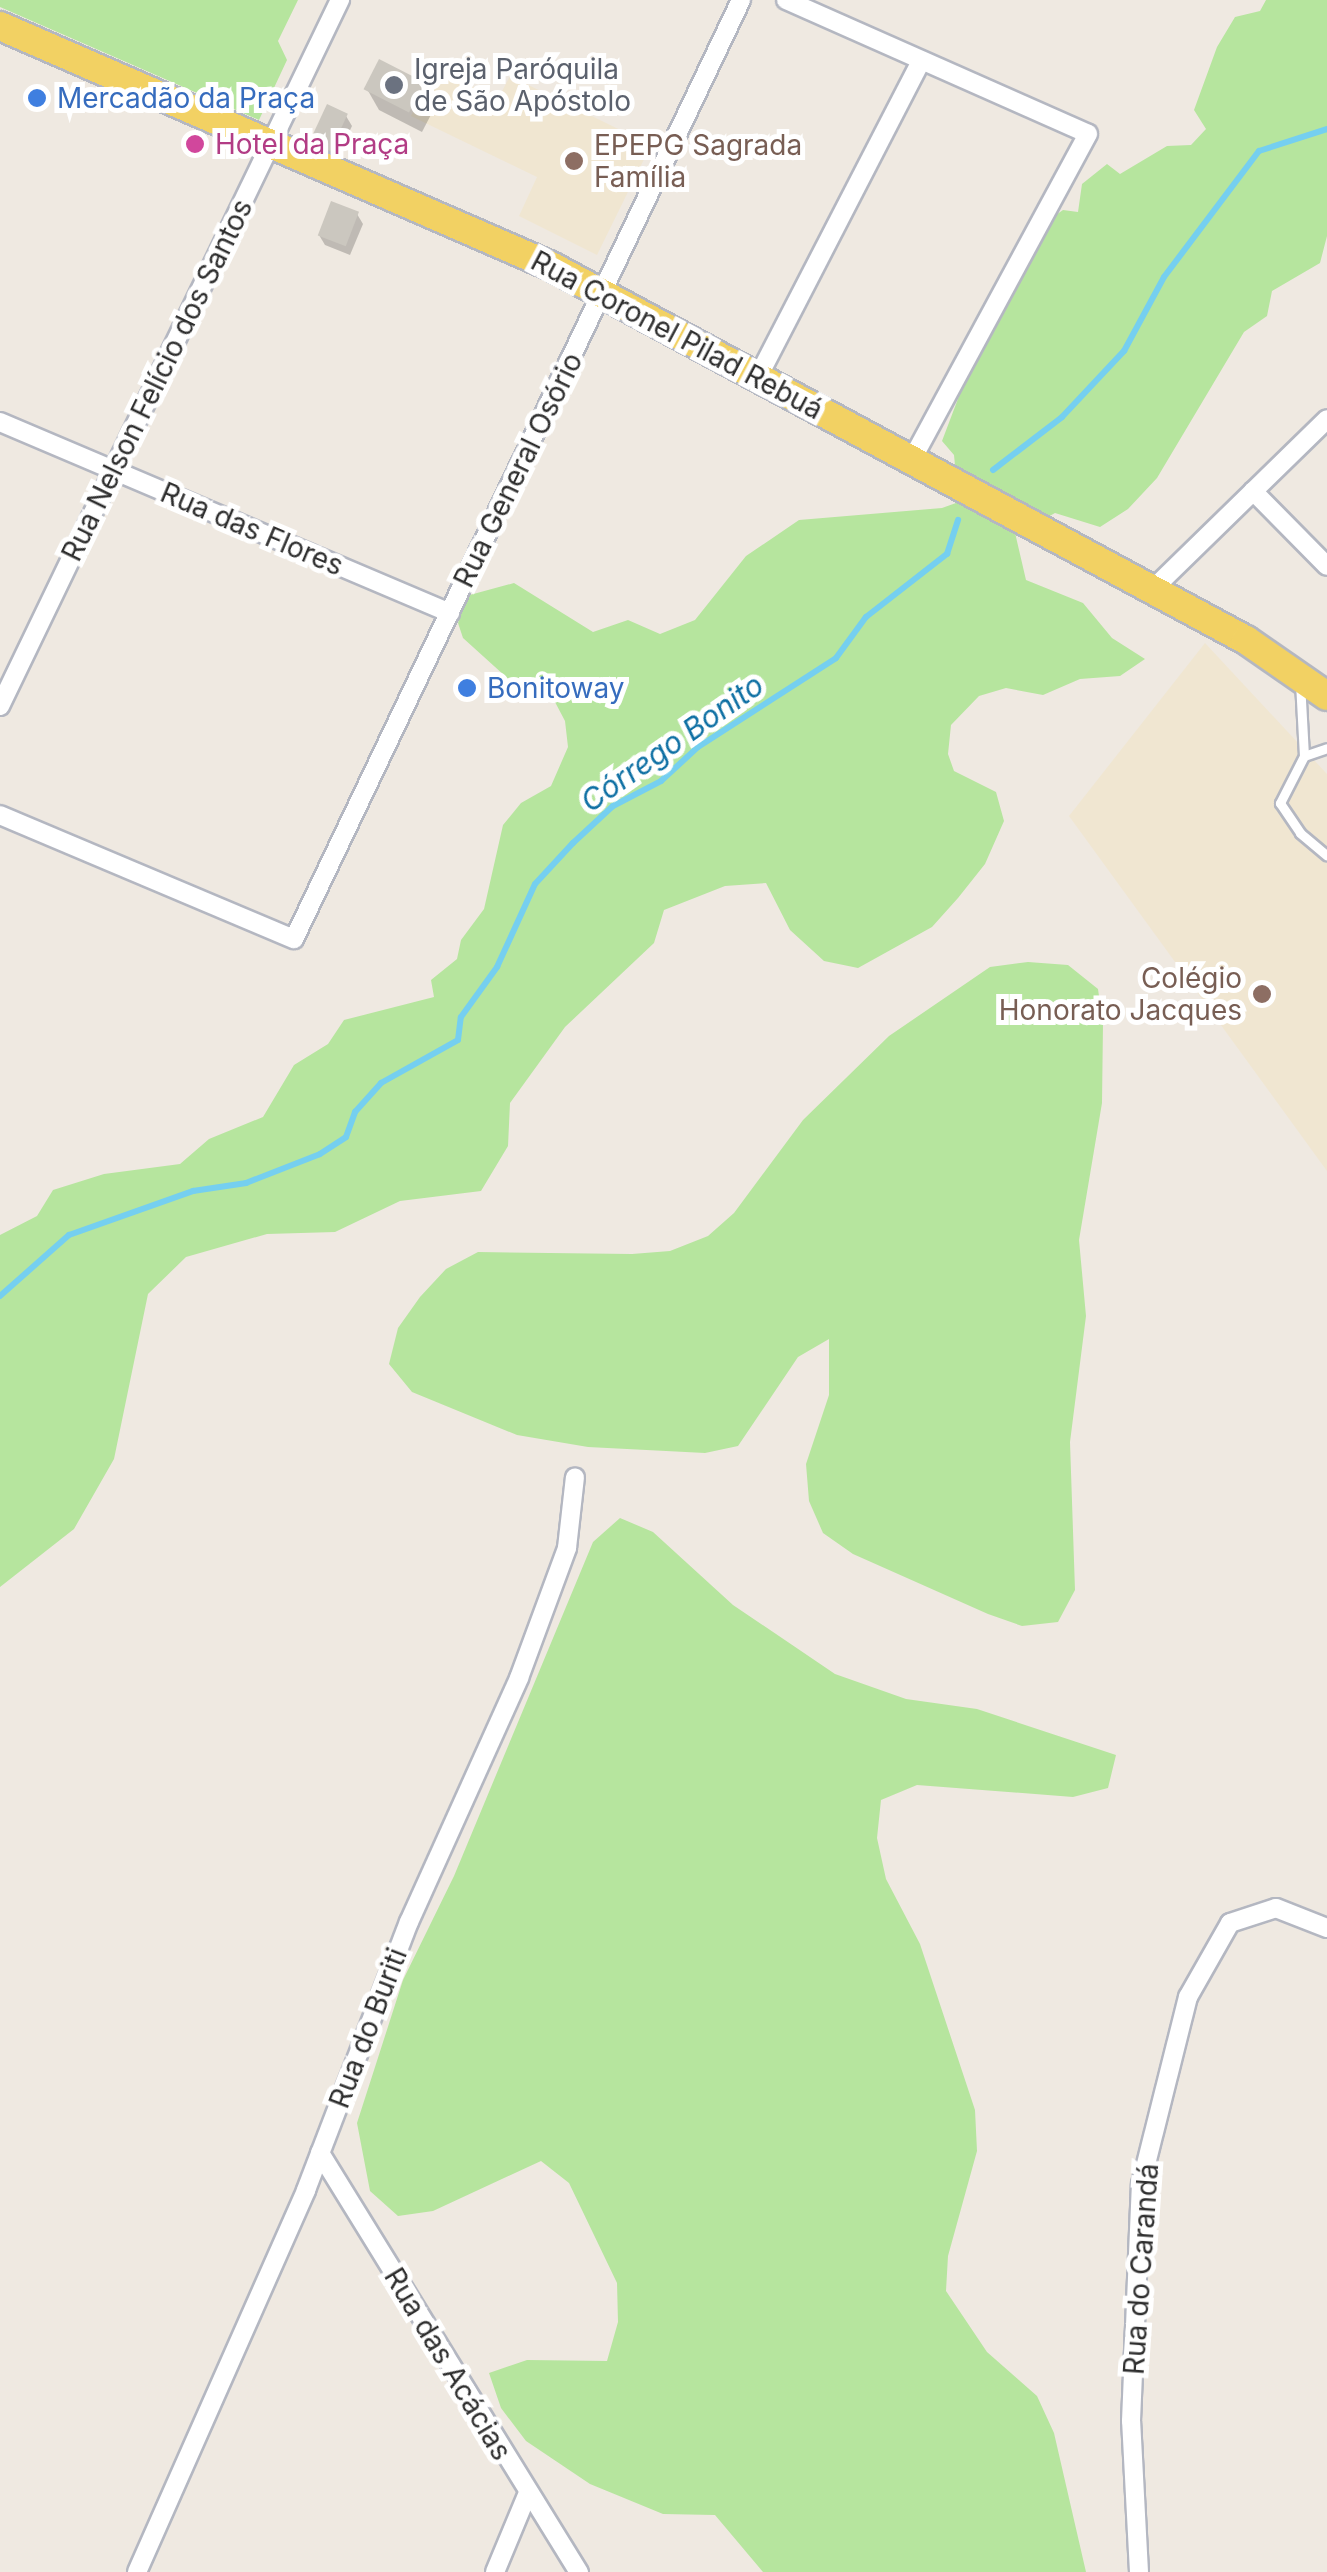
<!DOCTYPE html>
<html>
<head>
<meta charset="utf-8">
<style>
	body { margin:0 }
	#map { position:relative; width:1327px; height:2572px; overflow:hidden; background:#efe9e1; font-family:Inter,sans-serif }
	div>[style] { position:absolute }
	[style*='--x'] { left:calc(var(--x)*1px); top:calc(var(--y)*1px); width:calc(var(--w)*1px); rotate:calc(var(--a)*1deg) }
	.education>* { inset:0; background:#f0e6d1 }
	.green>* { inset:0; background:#b6e59e }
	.shadow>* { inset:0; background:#0003 }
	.stream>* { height:6px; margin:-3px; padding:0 3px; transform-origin:3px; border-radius:3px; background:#75cff0 }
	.building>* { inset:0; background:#cbc7bf; transform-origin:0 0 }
	.roads { filter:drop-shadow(2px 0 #b4b7c1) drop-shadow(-2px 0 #b4b7c1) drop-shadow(0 2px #b4b7c1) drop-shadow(0 -2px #b4b7c1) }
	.service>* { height:9px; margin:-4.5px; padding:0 4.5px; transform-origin:4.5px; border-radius:4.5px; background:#fff }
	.minor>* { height:18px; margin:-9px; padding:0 9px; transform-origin:9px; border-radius:9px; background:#fff }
	.primary>* { height:28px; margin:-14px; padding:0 14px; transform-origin:14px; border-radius:14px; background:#f2d163 }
	.dots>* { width:28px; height:28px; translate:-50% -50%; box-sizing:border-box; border:5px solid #fff; border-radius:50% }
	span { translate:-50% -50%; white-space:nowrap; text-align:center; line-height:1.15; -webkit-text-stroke:10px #fff; paint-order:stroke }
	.worship-label { font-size:28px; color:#5b616d }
	.left { translate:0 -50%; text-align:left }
	.shop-label { font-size:28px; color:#366cbe }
	.hotel-label { font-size:28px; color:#b23c85 }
	.education-label { font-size:28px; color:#785e54 }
	.right { translate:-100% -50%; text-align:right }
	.street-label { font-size:28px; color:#2e2e2e }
	.water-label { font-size:30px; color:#0d6fa3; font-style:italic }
</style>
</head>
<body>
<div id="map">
	<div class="education">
		<div style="clip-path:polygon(435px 68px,498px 99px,510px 76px,651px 145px,597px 255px,519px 216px,537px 177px,411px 116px)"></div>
		<div style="clip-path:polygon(1205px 643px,1327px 774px,1327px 1171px,1069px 816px)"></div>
	</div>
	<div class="green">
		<div style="clip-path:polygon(0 0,298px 0,278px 41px,287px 60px,259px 120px,0 7px)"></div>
		<div style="clip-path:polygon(1266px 0,1327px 0,1327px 236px,1320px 263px,1272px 291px,1267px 316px,1244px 332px,1157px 478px,1128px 509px,1100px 527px,1055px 513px,1037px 523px,956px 476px,954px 455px,942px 441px,978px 346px,1024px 274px,1046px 222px,1063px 210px,1078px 212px,1082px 184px,1107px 164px,1120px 174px,1167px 146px,1191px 145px,1206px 129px,1194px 110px,1217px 47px,1235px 17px,1260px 11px)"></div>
		<div style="clip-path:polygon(970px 498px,1013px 524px,1026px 580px,1083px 603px,1112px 638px,1145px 659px,1120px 676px,1080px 679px,1043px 695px,1006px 688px,979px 696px,951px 725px,948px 754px,954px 771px,996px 792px,1004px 821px,985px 864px,958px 898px,932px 927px,858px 968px,824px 961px,790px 930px,766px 883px,725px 886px,664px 910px,654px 943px,565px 1027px,510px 1103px,508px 1146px,481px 1191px,400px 1201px,335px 1232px,267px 1234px,186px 1257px,148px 1294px,114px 1459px,74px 1529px,0 1587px,0 1235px,37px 1216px,53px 1190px,104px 1174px,180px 1164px,209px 1139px,263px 1117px,294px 1065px,328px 1044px,344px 1020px,434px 997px,431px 980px,457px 959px,461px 940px,484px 909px,503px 825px,521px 803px,551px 786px,568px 747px,565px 721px,555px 702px,525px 694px,463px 638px,458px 623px,466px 596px,514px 583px,593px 632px,628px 620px,660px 634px,695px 620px,746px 556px,799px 520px,942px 508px)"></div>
		<div style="clip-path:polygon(1028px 962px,1068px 965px,1098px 989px,1103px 1024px,1102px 1103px,1079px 1240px,1086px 1316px,1070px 1442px,1075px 1590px,1058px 1622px,1022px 1626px,988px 1614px,853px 1554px,823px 1533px,809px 1501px,806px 1464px,829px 1395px,829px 1339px,798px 1357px,738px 1446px,705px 1453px,588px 1447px,517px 1435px,412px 1392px,389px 1364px,398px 1328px,420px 1297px,446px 1269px,478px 1252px,632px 1254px,670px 1251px,708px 1236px,734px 1213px,803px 1120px,889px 1036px,990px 967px)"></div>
		<div style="clip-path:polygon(620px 1518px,653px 1532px,733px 1605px,835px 1674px,906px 1699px,977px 1709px,1116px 1755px,1108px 1788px,1073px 1797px,917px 1785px,881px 1800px,877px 1838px,886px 1879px,920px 1944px,975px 2110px,977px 2151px,948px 2256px,946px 2291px,987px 2352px,1037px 2396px,1054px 2433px,1086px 2572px,763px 2572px,715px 2515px,663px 2514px,590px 2484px,526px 2441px,501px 2408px,489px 2373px,527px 2360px,607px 2361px,618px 2322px,617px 2283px,569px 2183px,541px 2161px,433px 2211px,398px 2216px,370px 2191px,357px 2123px,403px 1980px,454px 1876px,593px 1542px)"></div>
	</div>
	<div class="shadow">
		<div style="clip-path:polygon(423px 84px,436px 105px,422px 132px,379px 110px,367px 89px)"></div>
		<div style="clip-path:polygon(346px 116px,352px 126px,336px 160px,319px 152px,313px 141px)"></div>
		<div style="clip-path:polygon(357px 214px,363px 224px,350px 255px,325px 245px,319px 235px)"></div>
	</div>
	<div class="stream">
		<div style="--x:993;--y:470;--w:87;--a:-37.5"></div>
		<div style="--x:1062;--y:417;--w:91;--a:-46.8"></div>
		<div style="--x:1124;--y:351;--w:84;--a:-61.6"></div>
		<div style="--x:1164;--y:277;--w:158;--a:-53"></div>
		<div style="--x:1259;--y:151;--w:71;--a:-17.9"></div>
		<div style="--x:0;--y:1296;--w:92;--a:-41.5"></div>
		<div style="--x:69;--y:1235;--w:132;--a:-19.5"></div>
		<div style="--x:193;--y:1191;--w:54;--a:-8.6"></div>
		<div style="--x:246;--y:1183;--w:79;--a:-21.4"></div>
		<div style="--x:320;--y:1154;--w:31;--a:-33"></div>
		<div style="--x:346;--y:1137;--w:27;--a:-70"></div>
		<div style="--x:355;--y:1112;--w:39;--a:-48"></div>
		<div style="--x:381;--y:1083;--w:88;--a:-29.2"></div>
		<div style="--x:458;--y:1040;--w:23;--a:-83"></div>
		<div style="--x:461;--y:1017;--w:62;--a:-54.2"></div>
		<div style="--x:497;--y:967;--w:91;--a:-65.4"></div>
		<div style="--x:535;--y:884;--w:56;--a:-47.2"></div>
		<div style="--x:573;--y:843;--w:54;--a:-42.8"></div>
		<div style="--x:613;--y:806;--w:54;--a:-27.5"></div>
		<div style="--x:661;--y:781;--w:50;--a:-42.6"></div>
		<div style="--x:698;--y:747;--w:164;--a:-32.8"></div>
		<div style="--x:836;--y:658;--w:51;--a:-53.8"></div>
		<div style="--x:866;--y:617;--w:103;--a:-37.9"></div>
		<div style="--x:947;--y:554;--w:36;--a:-72"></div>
	</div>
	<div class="building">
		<div style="left:379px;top:59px;width:51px;height:34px;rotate:27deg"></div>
		<div style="left:327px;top:104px;width:23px;height:41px;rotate:25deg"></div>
		<div style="left:331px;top:201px;width:30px;height:37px;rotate:21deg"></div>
	</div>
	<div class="roads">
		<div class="service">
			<div style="--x:1300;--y:682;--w:74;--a:86.9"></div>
			<div style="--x:1304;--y:756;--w:53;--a:117.1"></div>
			<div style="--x:1280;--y:803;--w:36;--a:56"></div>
			<div style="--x:1300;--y:833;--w:35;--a:40"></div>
			<div style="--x:1304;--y:756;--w:24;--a:-19"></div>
		</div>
		<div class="minor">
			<div style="--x:786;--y:0;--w:330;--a:23.9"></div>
			<div style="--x:1088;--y:134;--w:370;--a:118.4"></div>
			<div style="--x:758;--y:377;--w:356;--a:-62.7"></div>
			<div style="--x:0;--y:422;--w:489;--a:23"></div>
			<div style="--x:1253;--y:491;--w:105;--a:45.4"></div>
			<div style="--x:1153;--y:589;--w:243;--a:-44.3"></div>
			<div style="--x:0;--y:706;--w:784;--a:-64.29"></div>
			<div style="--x:0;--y:815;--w:319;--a:22.9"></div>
			<div style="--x:294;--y:939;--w:1040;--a:-64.54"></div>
			<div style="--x:320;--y:2153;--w:493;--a:58.3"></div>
			<div style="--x:137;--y:2572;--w:418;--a:-66.1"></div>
			<div style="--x:306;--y:2190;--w:287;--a:-69"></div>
			<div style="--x:409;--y:1922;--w:268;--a:-65.7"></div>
			<div style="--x:519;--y:1678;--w:139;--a:-69.7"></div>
			<div style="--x:567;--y:1548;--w:71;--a:-83.6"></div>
			<div style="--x:495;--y:2572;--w:83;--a:-67.4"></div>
			<div style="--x:1139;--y:2572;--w:151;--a:-93"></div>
			<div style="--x:1131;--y:2421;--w:237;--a:-87.6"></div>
			<div style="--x:1141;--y:2184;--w:193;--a:-75.9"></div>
			<div style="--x:1188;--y:1997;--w:85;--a:-60.4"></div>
			<div style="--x:1230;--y:1923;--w:48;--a:-18.1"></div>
			<div style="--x:1276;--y:1908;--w:55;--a:21.4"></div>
		</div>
		<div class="primary">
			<div style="--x:0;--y:26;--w:601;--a:23.54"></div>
			<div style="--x:551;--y:266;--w:789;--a:28.29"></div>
			<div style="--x:1246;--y:640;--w:98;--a:34.7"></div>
		</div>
	</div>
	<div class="dots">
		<div style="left:394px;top:85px;background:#6b7280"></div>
		<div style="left:37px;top:98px;background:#3f7fe0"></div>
		<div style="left:195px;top:144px;background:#d1479c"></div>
		<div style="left:574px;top:161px;background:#8d6e63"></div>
		<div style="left:467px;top:688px;background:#3f7fe0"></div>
		<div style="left:1262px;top:994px;background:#8d6e63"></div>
	</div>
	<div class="worship-label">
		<span class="left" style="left:414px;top:85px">Igreja Paróquila<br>de São Apóstolo</span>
	</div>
	<div class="shop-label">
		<span class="left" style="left:57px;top:98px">Mercadão da Praça</span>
		<span class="left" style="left:487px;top:688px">Bonitoway</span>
	</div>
	<div class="hotel-label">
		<span class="left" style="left:215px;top:144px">Hotel da Praça</span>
	</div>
	<div class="education-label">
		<span class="left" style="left:594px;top:161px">EPEPG Sagrada<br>Família</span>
		<span class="right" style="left:1242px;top:994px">Colégio<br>Honorato Jacques</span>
	</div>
	<div class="street-label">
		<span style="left:677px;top:335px;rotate:28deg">Rua Coronel Pilad Rebuá</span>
		<span style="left:157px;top:380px;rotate:-64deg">Rua Nelson Felício dos Santos</span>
		<span style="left:518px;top:470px;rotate:-64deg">Rua General Osório</span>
		<span style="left:252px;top:529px;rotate:23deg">Rua das Flores</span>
		<span style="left:368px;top:2028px;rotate:-69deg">Rua do Buriti</span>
		<span style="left:1141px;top:2269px;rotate:-86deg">Rua do Carandá</span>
		<span style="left:448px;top:2364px;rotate:59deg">Rua das Acácias</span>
	</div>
	<div class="water-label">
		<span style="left:672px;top:743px;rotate:-35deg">Córrego Bonito</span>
	</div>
</div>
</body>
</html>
